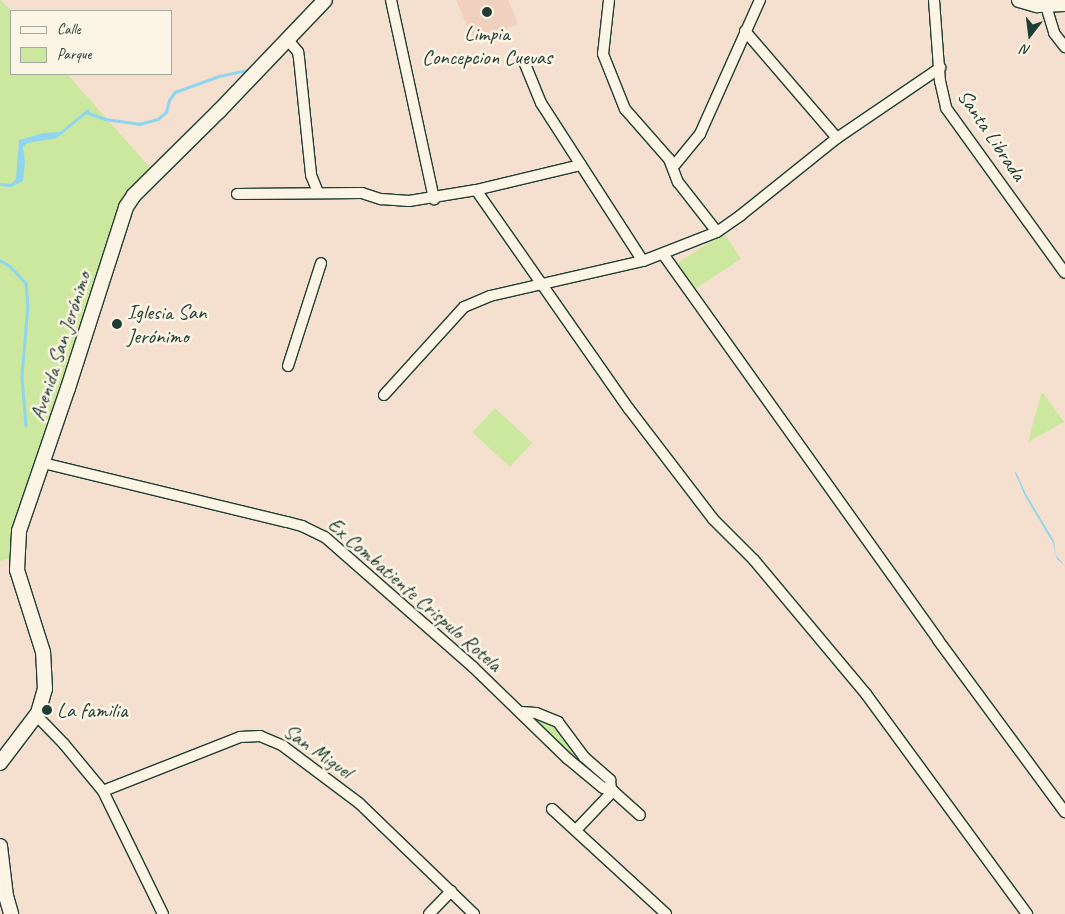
<!DOCTYPE html>
<html>
<head>
<meta charset="utf-8">
<style>
	body { margin:0 }
	#map { position:relative; width:1065px; height:914px; overflow:hidden; background:#f5e0cf; font-family:Caveat,sans-serif }
	div>[style] { position:absolute }
	[style*='--x'] { left:calc(var(--x)*1px); top:calc(var(--y)*1px); width:calc(var(--w)*1px); rotate:calc(var(--a)*1deg) }
	.built>* { inset:0; background:#f0d1c0 }
	.green>* { inset:0; background:#cce89e; transform-origin:0 0 }
	.water>* { inset:0; background:#8fd5f0 }
	.stream>* { height:2.5px; margin:-1.25px; padding:0 1.25px; transform-origin:1.25px; border-radius:1.25px; background:#8fd5f0 }
	.roads { filter:drop-shadow(1px 0 #1f3d34) drop-shadow(-1px 0 #1f3d34) drop-shadow(0 1px #1f3d34) drop-shadow(0 -1px #1f3d34) }
	.street>* { height:10px; margin:-5px; padding:0 5px; transform-origin:5px; border-radius:5px; background:#fcf5e5 }
	.secondary>* { height:14px; margin:-7px; padding:0 7px; transform-origin:7px; border-radius:7px; background:#fcf5e5 }
	.dots>* { width:14px; height:14px; translate:-50% -50%; box-sizing:border-box; border:2px solid #fcf5e5; border-radius:50% }
	span { translate:-50% -50%; white-space:nowrap; text-align:center; line-height:1.15; -webkit-text-stroke:5px #fcf5e5; paint-order:stroke }
	.poi-label { font-size:21px; color:#1f3d34 }
	.left { translate:0 -50%; text-align:left }
	.street-label { font-size:21px; color:#1f3d34 }
	.legend { position:absolute; left:10px; top:10px; width:162px; height:65px; box-sizing:border-box; background:#fcf5e5; border:1px solid #a4ab9e; margin:0; padding:6px 9px; list-style:none; font-size:15px; color:#1f3d34 }
	.legend li { display:flex; align-items:center; gap:10px; height:25px }
	.legend b { width:25px; border:1px solid #a4ab9e }
	.north { position:absolute; left:1005px; top:10px; width:50px; height:50px; -webkit-text-stroke:4px #fcf5e5; paint-order:stroke; rotate:195deg; font-size:14px; font-weight:700; line-height:20px; text-align:center; color:#1f3d34 }
	.north::after { content:''; display:block; margin:auto; width:18px; height:22px; background:#1f3d34; clip-path:polygon(50% 0,100% 100%,50% 72%,0 100%) }
</style>
</head>
<body>
<div id="map">
	<div class="built">
		<div style="clip-path:polygon(456px 0,508px 0,518px 24px,474px 42px)"></div>
	</div>
	<div class="green">
		<div style="clip-path:polygon(0 0,12px 11px,11px 74px,67px 74px,154px 172px,131px 193px,11px 558px,0 561px)"></div>
		<div style="left:724px;top:233px;width:31px;height:56px;rotate:57deg"></div>
		<div style="clip-path:polygon(1043px 393px,1064px 422px,1028px 442px,1041px 394px)"></div>
		<div style="left:495px;top:408px;width:51px;height:33px;rotate:43deg"></div>
		<div style="clip-path:polygon(527px 714px,550px 720px,607px 781px,605px 786px)"></div>
	</div>
	<div class="water">
		<div style="clip-path:polygon(88px 109px,90px 111px,57px 138px,28px 143px,23px 147px,25px 162px,23px 181px,11px 187px,0 186px,0 183px,11px 184px,16px 179px,19px 140px,43px 133px,60px 132px)"></div>
		<div style="clip-path:polygon(1016px 472px,1026px 494px,1054px 541px,1056px 555px,1065px 566px,1057px 559px,1053px 543px,1025px 496px,1015px 473px)"></div>
	</div>
	<div class="stream">
		<div style="--x:86;--y:112;--w:20;--a:20"></div>
		<div style="--x:105;--y:119;--w:34;--a:8"></div>
		<div style="--x:139;--y:124;--w:20;--a:-15"></div>
		<div style="--x:158;--y:119;--w:11;--a:-41"></div>
		<div style="--x:166;--y:112;--w:12;--a:-76"></div>
		<div style="--x:169;--y:100;--w:10;--a:-53"></div>
		<div style="--x:175;--y:92;--w:47;--a:-20"></div>
		<div style="--x:219;--y:76;--w:30;--a:-12"></div>
		<div style="--x:0;--y:260;--w:12;--a:31"></div>
		<div style="--x:10;--y:266;--w:23;--a:47"></div>
		<div style="--x:26;--y:283;--w:22;--a:85"></div>
		<div style="--x:28;--y:305;--w:72;--a:94.8"></div>
		<div style="--x:22;--y:377;--w:49;--a:85.3"></div>
	</div>
	<div class="roads">
		<div class="street">
			<div style="--x:391;--y:0;--w:204;--a:77.8"></div>
			<div style="--x:609;--y:0;--w:54;--a:96.3"></div>
			<div style="--x:603;--y:54;--w:59;--a:68.2"></div>
			<div style="--x:625;--y:109;--w:67;--a:48.7"></div>
			<div style="--x:669;--y:159;--w:25;--a:69"></div>
			<div style="--x:678;--y:182;--w:63;--a:52"></div>
			<div style="--x:934;--y:0;--w:81;--a:85.8"></div>
			<div style="--x:940;--y:81;--w:28;--a:77"></div>
			<div style="--x:946;--y:108;--w:203;--a:54.2"></div>
			<div style="--x:1046;--y:6;--w:28;--a:73"></div>
			<div style="--x:1054;--y:33;--w:18;--a:52"></div>
			<div style="--x:745;--y:31;--w:141;--a:49.3"></div>
			<div style="--x:288;--y:40;--w:16;--a:50"></div>
			<div style="--x:298;--y:52;--w:6;--a:81"></div>
			<div style="--x:299;--y:58;--w:118;--a:84.1"></div>
			<div style="--x:311;--y:175;--w:18;--a:68"></div>
			<div style="--x:525;--y:64;--w:42;--a:67.7"></div>
			<div style="--x:541;--y:103;--w:188;--a:57.2"></div>
			<div style="--x:673;--y:167;--w:43;--a:-50.7"></div>
			<div style="--x:700;--y:134;--w:147;--a:-65.9"></div>
			<div style="--x:476;--y:190;--w:267;--a:55.1"></div>
			<div style="--x:629;--y:409;--w:138;--a:52.6"></div>
			<div style="--x:713;--y:519;--w:58;--a:45"></div>
			<div style="--x:754;--y:560;--w:175;--a:50.1"></div>
			<div style="--x:866;--y:694;--w:273;--a:53.8"></div>
			<div style="--x:237;--y:194;--w:125;--a:-0.5"></div>
			<div style="--x:362;--y:193;--w:20;--a:18"></div>
			<div style="--x:381;--y:199;--w:28;--a:4"></div>
			<div style="--x:409;--y:201;--w:68;--a:-9.3"></div>
			<div style="--x:476;--y:190;--w:108;--a:-13.4"></div>
			<div style="--x:663;--y:254;--w:474;--a:54.5"></div>
			<div style="--x:938;--y:640;--w:214;--a:53.6"></div>
			<div style="--x:288;--y:366;--w:108;--a:-72.2"></div>
			<div style="--x:384;--y:395;--w:119;--a:-47.7"></div>
			<div style="--x:464;--y:307;--w:28;--a:-23"></div>
			<div style="--x:490;--y:296;--w:157;--a:-12.9"></div>
			<div style="--x:643;--y:261;--w:79;--a:-21.4"></div>
			<div style="--x:717;--y:232;--w:29;--a:-35"></div>
			<div style="--x:741;--y:215;--w:123;--a:-38.7"></div>
			<div style="--x:837;--y:138;--w:125;--a:-34.2"></div>
			<div style="--x:43;--y:463;--w:251;--a:13.6"></div>
			<div style="--x:287;--y:522;--w:16;--a:15"></div>
			<div style="--x:302;--y:526;--w:25;--a:26"></div>
			<div style="--x:325;--y:537;--w:197;--a:41.3"></div>
			<div style="--x:473;--y:667;--w:132;--a:44.1"></div>
			<div style="--x:568;--y:759;--w:45;--a:39.6"></div>
			<div style="--x:603;--y:788;--w:10;--a:17"></div>
			<div style="--x:613;--y:791;--w:36;--a:42"></div>
			<div style="--x:521;--y:712;--w:15;--a:4"></div>
			<div style="--x:536;--y:713;--w:24;--a:22"></div>
			<div style="--x:558;--y:722;--w:44;--a:53.4"></div>
			<div style="--x:584;--y:757;--w:35;--a:41"></div>
			<div style="--x:610;--y:780;--w:9;--a:84"></div>
			<div style="--x:36;--y:715;--w:40;--a:46"></div>
			<div style="--x:64;--y:744;--w:61;--a:50.3"></div>
			<div style="--x:103;--y:791;--w:137;--a:64"></div>
			<div style="--x:103;--y:791;--w:147;--a:-21.5"></div>
			<div style="--x:240;--y:737;--w:20;--a:-3"></div>
			<div style="--x:260;--y:736;--w:25;--a:23"></div>
			<div style="--x:283;--y:746;--w:95;--a:36.9"></div>
			<div style="--x:359;--y:803;--w:160;--a:44"></div>
			<div style="--x:552;--y:809;--w:155;--a:42.6"></div>
			<div style="--x:576;--y:830;--w:54;--a:-46.5"></div>
			<div style="--x:429;--y:914;--w:32;--a:-46"></div>
		</div>
		<div class="secondary">
			<div style="--x:1019;--y:0;--w:19;--a:16"></div>
			<div style="--x:1037;--y:5;--w:28;--a:-2"></div>
			<div style="--x:0;--y:763;--w:63;--a:-52.8"></div>
			<div style="--x:38;--y:713;--w:25;--a:-74"></div>
			<div style="--x:45;--y:689;--w:37;--a:-93"></div>
			<div style="--x:43;--y:652;--w:86;--a:-107.6"></div>
			<div style="--x:17;--y:570;--w:39;--a:-87"></div>
			<div style="--x:19;--y:531;--w:151;--a:-71.1"></div>
			<div style="--x:68;--y:388;--w:190;--a:-72.2"></div>
			<div style="--x:126;--y:207;--w:14;--a:-56"></div>
			<div style="--x:134;--y:195;--w:120;--a:-44.7"></div>
			<div style="--x:219;--y:111;--w:153;--a:-46.3"></div>
			<div style="--x:0;--y:846;--w:50;--a:83.2"></div>
			<div style="--x:6;--y:896;--w:19;--a:74"></div>
		</div>
	</div>
	<div class="dots">
		<div style="left:487px;top:12px;background:#1f3d34"></div>
		<div style="left:117px;top:324px;background:#1f3d34"></div>
		<div style="left:47px;top:710px;background:#1f3d34"></div>
	</div>
	<div class="poi-label">
		<span style="left:487px;top:45px">Limpia<br>Concepcion Cuevas</span>
		<span class="left" style="left:127px;top:324px">Iglesia San<br>Jerónimo</span>
		<span class="left" style="left:57px;top:710px">La familia</span>
	</div>
	<div class="street-label">
		<span style="left:992px;top:135px;rotate:56deg">Santa Librada</span>
		<span style="left:60px;top:346px;rotate:-72deg">Avenida San Jerónimo</span>
		<span style="left:415px;top:594px;rotate:41deg">Ex Combatiente Crispulo Rotela</span>
		<span style="left:318px;top:751px;rotate:35deg">San Miguel</span>
	</div>
	<ul class="legend">
	<li><b style="height:6px;background:#fcf5e5"></b>Calle</li>
	<li><b style="height:14px;background:#cce89e"></b>Parque</li>
	</ul>
	<div class="north">N</div>
</div>
</body>
</html>
